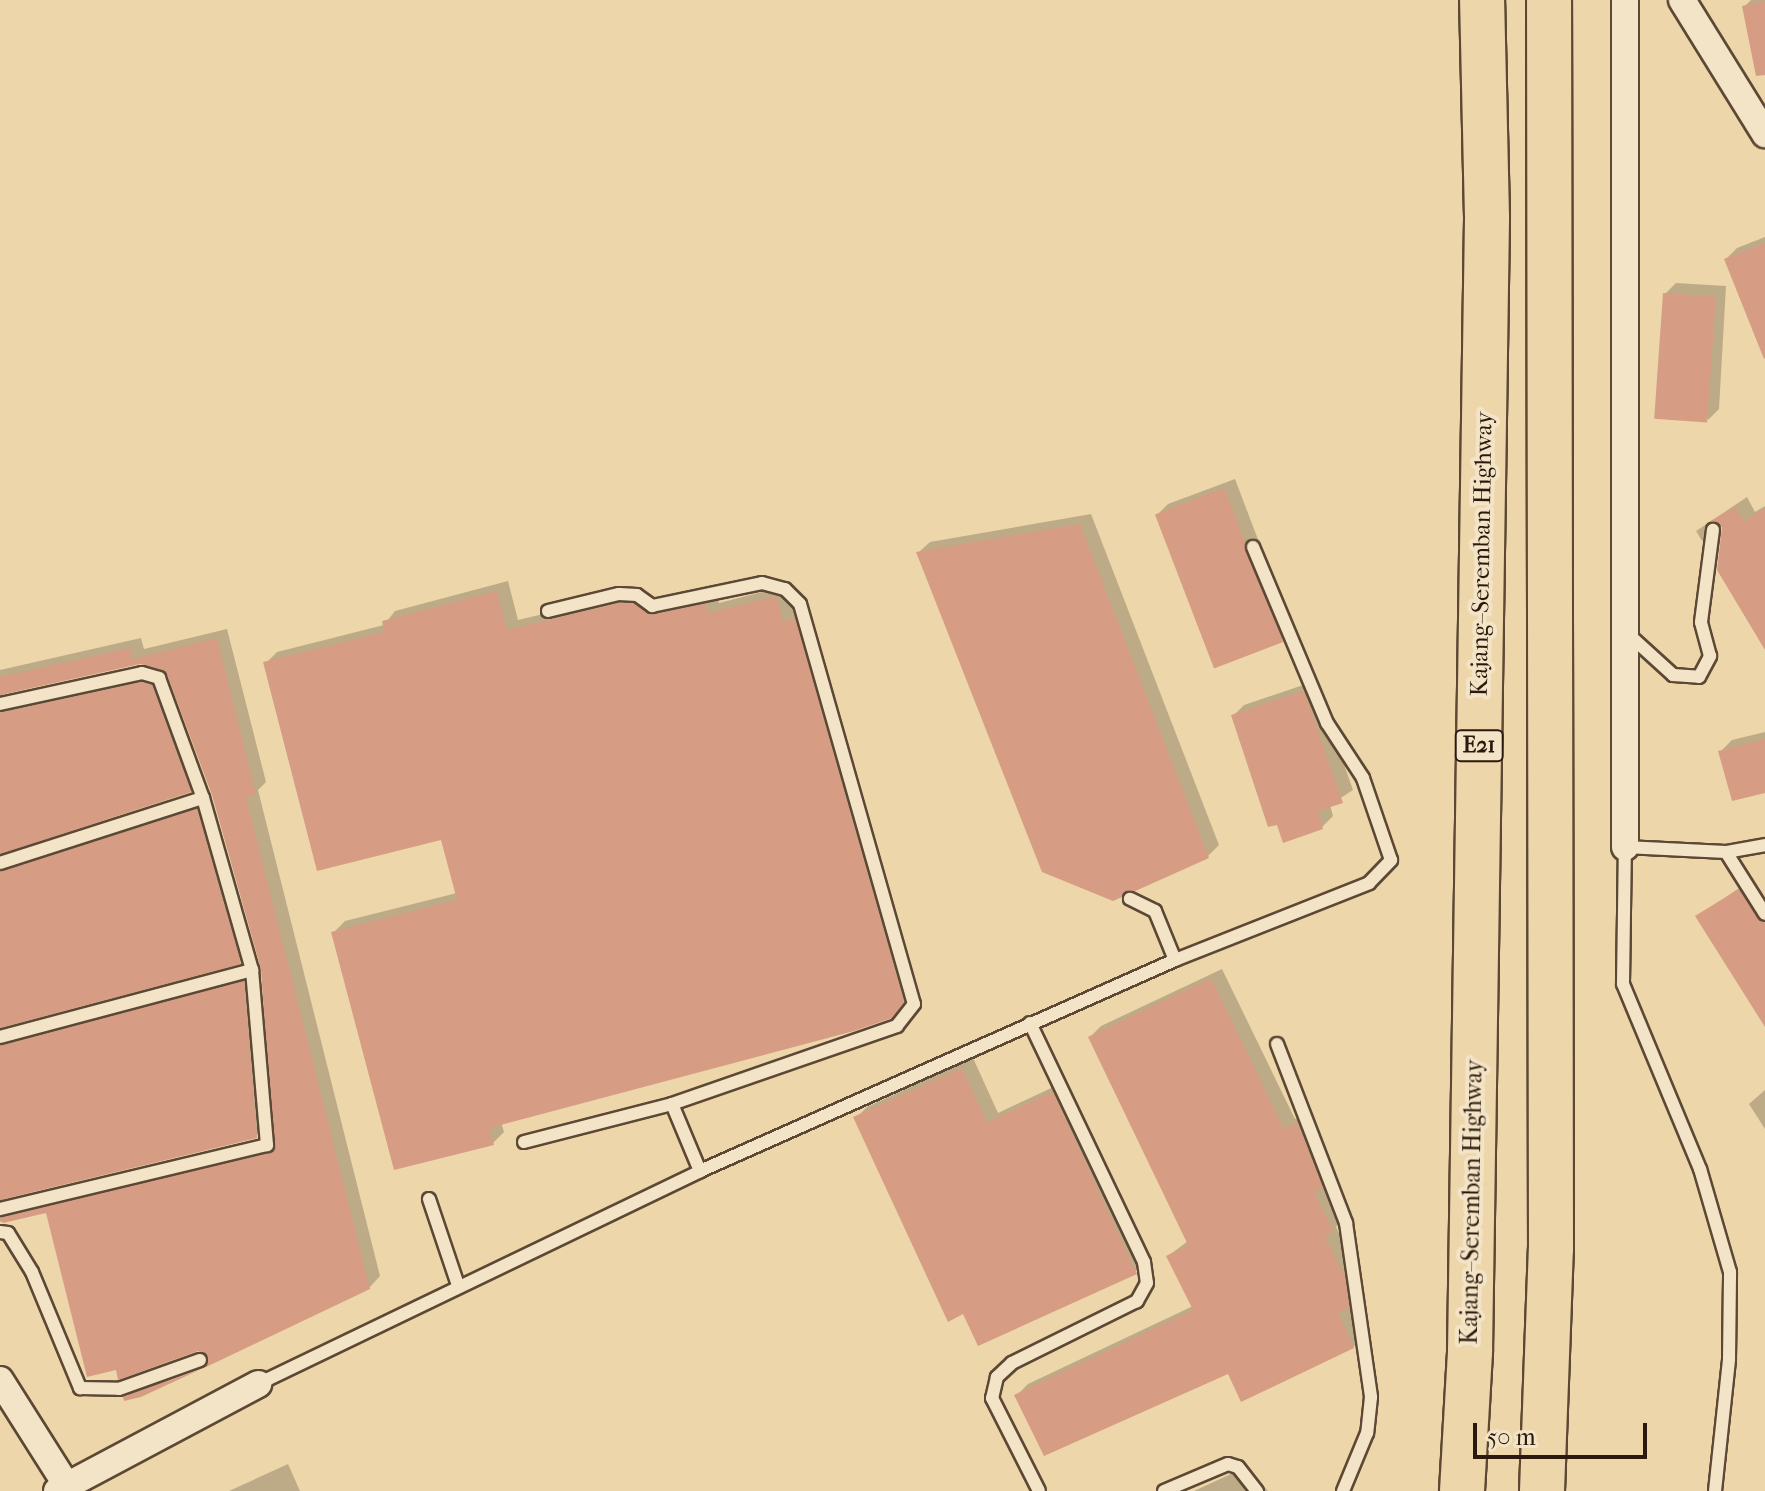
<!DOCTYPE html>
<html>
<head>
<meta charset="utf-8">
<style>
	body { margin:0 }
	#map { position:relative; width:1765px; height:1491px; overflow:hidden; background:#edd6a9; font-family:"IM FELL French Canon",serif }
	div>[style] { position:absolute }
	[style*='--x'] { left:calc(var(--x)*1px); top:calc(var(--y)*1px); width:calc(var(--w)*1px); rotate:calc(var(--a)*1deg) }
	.shadow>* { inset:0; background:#0003 }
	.building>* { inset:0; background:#d79c84; transform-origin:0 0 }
	.roads { filter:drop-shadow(2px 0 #5c4834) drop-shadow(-2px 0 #5c4834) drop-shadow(0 2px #5c4834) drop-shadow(0 -2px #5c4834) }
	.service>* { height:12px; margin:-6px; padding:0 6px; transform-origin:6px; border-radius:6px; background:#f3e4c7 }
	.minor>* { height:26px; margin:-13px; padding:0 13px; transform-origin:13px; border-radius:13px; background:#f3e4c7 }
	.motorway>* { height:44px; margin:-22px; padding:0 22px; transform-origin:22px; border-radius:22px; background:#edd6a9 }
	span { translate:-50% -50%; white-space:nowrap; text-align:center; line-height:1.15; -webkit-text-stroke:8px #f3e4c7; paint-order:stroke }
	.shield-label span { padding:2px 6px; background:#f3e4c7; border:2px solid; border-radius:6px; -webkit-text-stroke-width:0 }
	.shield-label { font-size:22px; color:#2b190d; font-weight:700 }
	.street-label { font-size:24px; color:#2b190d }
	.scale { position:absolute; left:1473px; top:1423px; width:174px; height:36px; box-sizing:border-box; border:4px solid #2b190d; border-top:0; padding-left:10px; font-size:24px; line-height:28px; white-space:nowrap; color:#2b190d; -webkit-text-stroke:6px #f3e4c7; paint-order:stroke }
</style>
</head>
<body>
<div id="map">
	<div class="shadow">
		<div style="clip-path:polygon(1751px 0,1765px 0,1765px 43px,1744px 7px)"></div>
		<div style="clip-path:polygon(1765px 237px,1765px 356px,1726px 259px,1737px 248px)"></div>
		<div style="clip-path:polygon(1676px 283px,1726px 286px,1719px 409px,1708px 420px,1665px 294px)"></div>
		<div style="clip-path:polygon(1235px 479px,1292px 629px,1281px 640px,1215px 665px,1157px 515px,1168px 504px)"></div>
		<div style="clip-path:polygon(1747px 497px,1755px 512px,1765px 506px,1765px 646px,1724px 526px,1715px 522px,1702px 541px,1696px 531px)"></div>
		<div style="clip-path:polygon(1091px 514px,1219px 845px,1208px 856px,919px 552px,930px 542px)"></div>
		<div style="clip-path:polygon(508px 581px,518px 620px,632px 593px,645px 594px,663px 605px,716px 594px,719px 603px,785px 586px,794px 612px,806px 609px,914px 989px,890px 1017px,501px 1122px,504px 1132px,493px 1143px,334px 932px,345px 921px,457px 893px,442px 837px,266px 663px,277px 652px,384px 625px,395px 611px)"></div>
		<div style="clip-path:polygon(227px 629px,266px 782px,258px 790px,380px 1276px,369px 1288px,210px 1355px,47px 1210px,0 1222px,0 1026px,14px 1036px,254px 972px,268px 1125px,256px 1136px,2px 1197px,8px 1207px,277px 1145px,263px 967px,213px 795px,167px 670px,140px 662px,3px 694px,3px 699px,154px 672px,201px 780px,190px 791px,1px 854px,15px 862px,208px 800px,251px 951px,240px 962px,0 1026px,0 670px,141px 638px,144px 649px)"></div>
		<div style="clip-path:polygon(1315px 681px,1353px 790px,1330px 805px,1333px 816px,1322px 827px,1278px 822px,1233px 716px,1244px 705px)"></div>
		<div style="clip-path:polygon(1765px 732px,1765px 791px,1721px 751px,1732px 740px)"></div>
		<div style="clip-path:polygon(1751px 880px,1765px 901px,1765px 1023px,1698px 916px)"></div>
		<div style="clip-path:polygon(1222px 969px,1295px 1119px,1309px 1112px,1343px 1220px,1336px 1227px,1355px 1265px,1359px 1295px,1350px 1305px,1364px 1336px,1353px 1347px,1017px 1395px,1028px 1384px,1193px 1306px,1168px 1256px,1188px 1241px,1090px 1037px,1101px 1026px)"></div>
		<div style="clip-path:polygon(973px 1058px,998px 1113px,1064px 1082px,1146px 1261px,1135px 1272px,964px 1312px,856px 1118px,867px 1107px)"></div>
		<div style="clip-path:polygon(1765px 1090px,1765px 1129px,1749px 1104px)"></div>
		<div style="clip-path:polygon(203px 1363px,140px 1395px,128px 1395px,136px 1387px)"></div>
		<div style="clip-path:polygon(288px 1464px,300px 1491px,229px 1491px)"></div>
		<div style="clip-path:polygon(1246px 1467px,1268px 1491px,1194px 1491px)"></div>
	</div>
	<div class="building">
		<div style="clip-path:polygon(1765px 1px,1765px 75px,1756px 76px,1742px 6px)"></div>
		<div style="clip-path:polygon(1765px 243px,1765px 358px,1764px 359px,1724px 259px)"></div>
		<div style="left:1663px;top:293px;width:53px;height:126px;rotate:4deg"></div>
		<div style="left:1224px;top:488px;width:165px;height:74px;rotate:69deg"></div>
		<div style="clip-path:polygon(1735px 507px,1744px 521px,1765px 508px,1765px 650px,1717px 570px,1722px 527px,1709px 522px)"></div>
		<div style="clip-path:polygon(1080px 524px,1209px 858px,1113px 901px,1042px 872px,916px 552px)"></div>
		<div style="clip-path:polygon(497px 591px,507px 630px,620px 603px,634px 604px,651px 615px,705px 604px,708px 613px,777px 596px,783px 621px,795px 618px,904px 1002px,892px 1018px,854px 1031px,489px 1128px,494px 1145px,394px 1170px,331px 932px,457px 900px,441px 840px,317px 871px,263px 662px,384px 632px,382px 621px)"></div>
		<div style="clip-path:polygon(217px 638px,256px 794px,246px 797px,370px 1289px,206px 1367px,208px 1356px,198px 1351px,118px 1380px,116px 1370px,87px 1377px,46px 1213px,3px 1223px,0 1218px,273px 1151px,261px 969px,212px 795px,166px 672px,140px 664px,0 695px,0 677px,130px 648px,133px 659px)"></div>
		<div style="clip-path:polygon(142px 682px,152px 685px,191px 792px,0 854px,0 713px)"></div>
		<div style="clip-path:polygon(1304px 691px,1343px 803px,1318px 811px,1323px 829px,1283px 843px,1277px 825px,1268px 827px,1231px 715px)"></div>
		<div style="clip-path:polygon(1765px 739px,1765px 793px,1732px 801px,1718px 751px)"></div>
		<div style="clip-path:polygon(197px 809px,241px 964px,0 1028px,0 872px)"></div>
		<div style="clip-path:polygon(1739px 889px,1765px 923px,1765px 1027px,1695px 916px)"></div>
		<div style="clip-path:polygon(1211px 978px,1284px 1129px,1297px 1122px,1323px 1187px,1314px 1192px,1334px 1232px,1325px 1236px,1345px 1277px,1349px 1308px,1338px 1313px,1354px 1348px,1241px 1402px,1228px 1374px,1044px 1456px,1014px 1395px,1193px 1310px,1166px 1256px,1188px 1245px,1088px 1037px)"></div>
		<div style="clip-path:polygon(244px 981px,257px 1138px,0 1200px,0 1046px)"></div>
		<div style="clip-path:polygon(962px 1068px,987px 1122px,1053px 1092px,1137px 1274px,978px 1346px,963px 1314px,948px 1322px,853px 1117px)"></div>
		<div style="clip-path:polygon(199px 1370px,141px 1397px,124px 1401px,123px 1397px)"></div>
	</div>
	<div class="roads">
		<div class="service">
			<div style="--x:548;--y:611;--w:73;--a:-13.5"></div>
			<div style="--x:619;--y:594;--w:18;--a:3"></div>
			<div style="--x:637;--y:595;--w:19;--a:36"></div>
			<div style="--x:652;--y:606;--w:112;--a:-11.8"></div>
			<div style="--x:762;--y:583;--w:24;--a:15"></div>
			<div style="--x:785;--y:589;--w:21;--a:45"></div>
			<div style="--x:800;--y:604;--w:416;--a:74.1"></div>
			<div style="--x:914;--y:1004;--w:28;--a:128"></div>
			<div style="--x:897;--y:1026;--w:238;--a:160.9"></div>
			<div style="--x:1628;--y:634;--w:61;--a:42.3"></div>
			<div style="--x:1673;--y:675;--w:26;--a:4"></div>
			<div style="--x:1699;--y:677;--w:24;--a:-62"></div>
			<div style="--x:1710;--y:656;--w:35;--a:-105"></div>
			<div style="--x:1701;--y:622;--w:93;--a:-82.6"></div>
			<div style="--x:0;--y:704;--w:145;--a:-12.3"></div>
			<div style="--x:142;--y:673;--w:18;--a:16"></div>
			<div style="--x:159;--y:678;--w:128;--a:69.9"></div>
			<div style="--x:203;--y:798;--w:179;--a:74.1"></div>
			<div style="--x:252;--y:970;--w:176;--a:85.1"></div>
			<div style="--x:267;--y:1145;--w:275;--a:166.5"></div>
			<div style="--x:1726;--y:852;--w:40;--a:-10"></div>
			<div style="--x:0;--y:863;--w:213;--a:-17.8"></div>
			<div style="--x:1175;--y:960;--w:209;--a:-21.6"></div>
			<div style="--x:1369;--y:883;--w:32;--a:-46"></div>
			<div style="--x:1391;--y:860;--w:87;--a:-108.9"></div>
			<div style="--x:1363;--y:778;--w:66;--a:-123.2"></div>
			<div style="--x:1327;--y:723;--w:191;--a:-112.8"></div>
			<div style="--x:1030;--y:1023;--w:265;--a:64.5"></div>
			<div style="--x:1144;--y:1262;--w:21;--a:82"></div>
			<div style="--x:1147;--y:1283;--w:21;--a:119"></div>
			<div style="--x:1137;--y:1301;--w:140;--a:153.6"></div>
			<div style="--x:1012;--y:1363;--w:21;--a:137"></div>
			<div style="--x:997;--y:1377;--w:22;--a:103"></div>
			<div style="--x:992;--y:1398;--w:104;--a:63.2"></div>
			<div style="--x:0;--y:1037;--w:261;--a:-14.9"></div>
			<div style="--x:1277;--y:1044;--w:192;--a:68.9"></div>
			<div style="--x:1346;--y:1223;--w:176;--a:81.8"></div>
			<div style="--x:1371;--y:1397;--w:36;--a:96"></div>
			<div style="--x:1367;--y:1433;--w:63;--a:112.5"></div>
			<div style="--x:524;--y:1142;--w:153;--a:-14.4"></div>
			<div style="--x:672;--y:1104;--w:73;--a:67.3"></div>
			<div style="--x:429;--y:1199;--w:91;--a:71.4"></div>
			<div style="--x:0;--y:1232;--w:8;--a:7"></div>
			<div style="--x:8;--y:1233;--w:46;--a:58.4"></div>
			<div style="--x:32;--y:1272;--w:126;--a:67.5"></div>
			<div style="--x:80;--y:1388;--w:39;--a:1"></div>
			<div style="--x:119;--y:1389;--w:86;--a:-19.7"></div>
			<div style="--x:258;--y:1384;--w:491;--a:-25.7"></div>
			<div style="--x:700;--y:1171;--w:520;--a:-23.95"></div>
			<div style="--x:1175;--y:960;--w:53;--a:-112.2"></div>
			<div style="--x:1155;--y:911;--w:28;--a:-154"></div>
			<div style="--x:1164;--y:1491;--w:69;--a:-22.9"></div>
			<div style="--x:1228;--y:1464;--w:10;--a:17"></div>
			<div style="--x:1238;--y:1467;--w:31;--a:52"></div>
			<div style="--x:1715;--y:1491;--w:133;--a:-83.9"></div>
			<div style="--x:1729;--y:1359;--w:87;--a:-89.3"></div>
			<div style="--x:1730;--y:1272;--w:107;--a:-106.2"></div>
			<div style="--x:1700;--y:1169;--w:200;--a:-112.6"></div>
			<div style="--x:1623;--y:984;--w:137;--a:-89.2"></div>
			<div style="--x:1625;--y:847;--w:101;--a:2.8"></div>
			<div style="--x:1726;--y:852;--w:73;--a:57.8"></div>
		</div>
		<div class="minor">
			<div style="--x:1682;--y:0;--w:158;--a:58.2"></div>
			<div style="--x:1625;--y:847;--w:847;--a:-90"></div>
			<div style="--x:0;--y:1380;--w:125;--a:57.7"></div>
			<div style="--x:57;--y:1491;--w:228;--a:-28"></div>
		</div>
		<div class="motorway">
			<div style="--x:1462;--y:1491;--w:139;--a:-86.7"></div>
			<div style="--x:1470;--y:1352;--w:1135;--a:-89.14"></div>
			<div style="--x:1487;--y:217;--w:217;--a:-91.3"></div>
			<div style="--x:1542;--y:1491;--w:242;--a:-87.9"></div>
			<div style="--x:1551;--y:1249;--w:1249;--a:-90.09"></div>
		</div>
	</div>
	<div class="shield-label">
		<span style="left:1479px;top:746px">E21</span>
	</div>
	<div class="street-label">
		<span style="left:1482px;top:554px;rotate:-89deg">Kajang–Seremban Highway</span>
		<span style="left:1472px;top:1202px;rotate:-89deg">Kajang–Seremban Highway</span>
	</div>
	<div class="scale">50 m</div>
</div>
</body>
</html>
